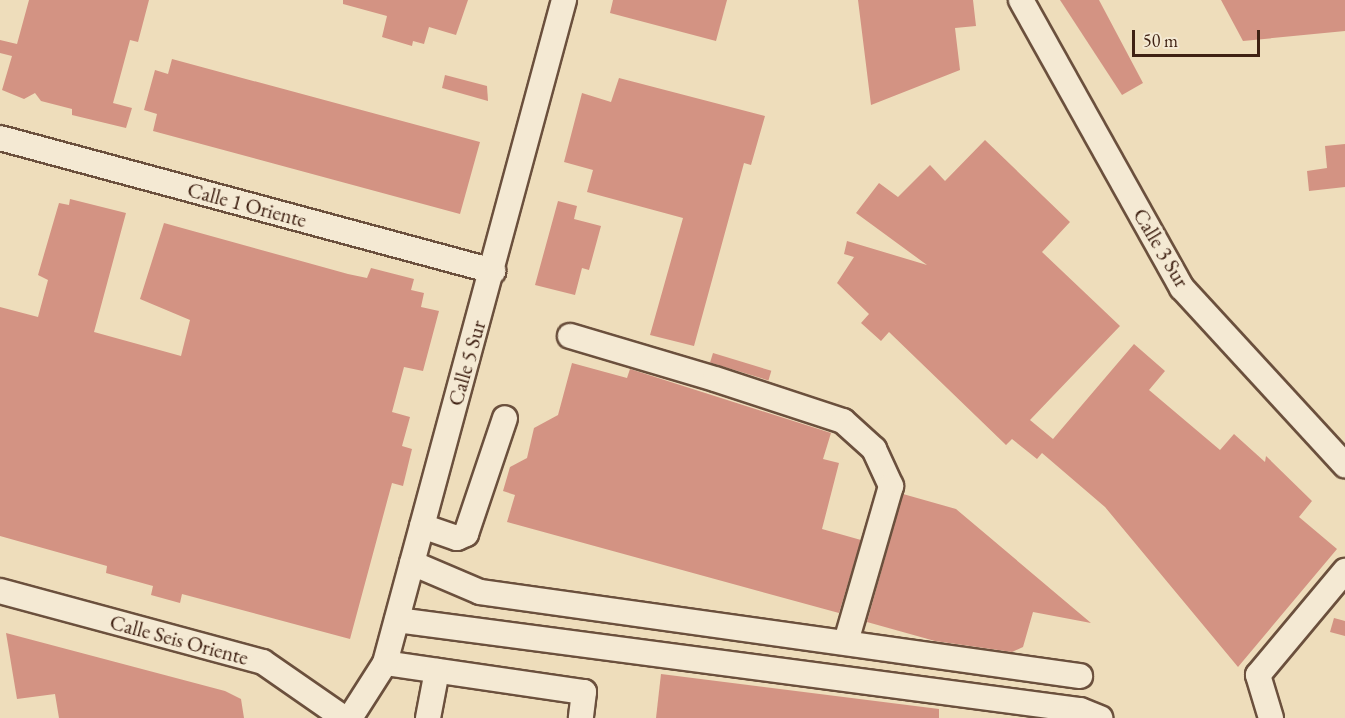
<!DOCTYPE html>
<html>
<head>
<meta charset="utf-8">
<style>
	body { margin:0 }
	#map { position:relative; width:1345px; height:718px; overflow:hidden; background:#edb; font-family:"EB Garamond",serif }
	div>[style] { position:absolute }
	[style*='--x'] { left:calc(var(--x)*1px); top:calc(var(--y)*1px); width:calc(var(--w)*1px); rotate:calc(var(--a)*1deg) }
	.building>* { inset:0; background:#d39383; transform-origin:0 0 }
	.roads { filter:drop-shadow(2px 0 #6b503d) drop-shadow(-2px 0 #6b503d) drop-shadow(0 2px #6b503d) drop-shadow(0 -2px #6b503d) }
	.minor>* { height:24px; margin:-12px; padding:0 12px; transform-origin:12px; border-radius:12px; background:#f4e9d3 }
	span { translate:-50% -50%; white-space:nowrap; text-align:center; line-height:1.15; -webkit-text-stroke:6px #f4e9d3; paint-order:stroke }
	.street-label { font-size:21px; color:#3f2113 }
	.scale { position:absolute; left:1132px; top:30px; width:128px; height:27px; box-sizing:border-box; border:3px solid #3f2113; border-top:0; padding-left:8px; font-size:18px; line-height:21px; white-space:nowrap; color:#3f2113; -webkit-text-stroke:4px #f4e9d3; paint-order:stroke }
</style>
</head>
<body>
<div id="map">
	<div class="building">
		<div style="clip-path:polygon(29px 0,149px 0,138px 42px,130px 40px,113px 103px,132px 108px,126px 128px,72px 115px,72px 109px,41px 101px,35px 93px,24px 99px,2px 90px,12px 56px,0 53px,0 40px,17px 44px)"></div>
		<div style="clip-path:polygon(343px 0,468px 0,456px 35px,429px 27px,424px 44px,413px 41px,412px 46px,382px 37px,387px 16px,343px 4px)"></div>
		<div style="clip-path:polygon(613px 0,727px 0,716px 41px,610px 13px)"></div>
		<div style="clip-path:polygon(858px 0,973px 0,976px 26px,955px 28px,960px 70px,871px 105px)"></div>
		<div style="clip-path:polygon(1060px 0,1099px 0,1143px 83px,1122px 95px)"></div>
		<div style="clip-path:polygon(1221px 0,1345px 0,1345px 31px,1243px 41px)"></div>
		<div style="clip-path:polygon(172px 59px,480px 142px,460px 214px,153px 131px,157px 114px,144px 110px,155px 70px,168px 74px)"></div>
		<div style="clip-path:polygon(445px 75px,487px 86px,488px 101px,442px 88px)"></div>
		<div style="clip-path:polygon(619px 78px,765px 116px,751px 165px,744px 163px,694px 346px,650px 335px,683px 218px,587px 192px,593px 170px,564px 162px,582px 93px,611px 102px)"></div>
		<div style="clip-path:polygon(985px 140px,1070px 222px,1042px 252px,1120px 326px,1030px 420px,1053px 439px,1134px 344px,1165px 371px,1149px 390px,1220px 450px,1234px 434px,1265px 462px,1266px 456px,1312px 501px,1299px 517px,1337px 549px,1238px 667px,1105px 507px,1042px 453px,1037px 459px,1012px 439px,1006px 445px,889px 332px,881px 341px,861px 323px,869px 314px,837px 283px,854px 257px,844px 254px,847px 241px,927px 265px,856px 213px,879px 183px,898px 197px,930px 165px,945px 181px)"></div>
		<div style="clip-path:polygon(1345px 144px,1345px 187px,1309px 191px,1307px 171px,1327px 168px,1325px 146px)"></div>
		<div style="clip-path:polygon(70px 199px,126px 213px,94px 332px,181px 356px,190px 320px,140px 299px,164px 223px,348px 274px,367px 278px,371px 268px,414px 279px,411px 290px,424px 293px,421px 307px,439px 311px,423px 371px,404px 367px,392px 412px,410px 417px,402px 446px,412px 449px,403px 486px,392px 483px,350px 639px,182px 594px,180px 603px,151px 595px,153px 586px,106px 573px,107px 566px,0 536px,0 307px,38px 317px,48px 280px,38px 275px,59px 203px,69px 205px)"></div>
		<div style="clip-path:polygon(558px 201px,577px 206px,574px 219px,601px 226px,589px 270px,582px 268px,575px 295px,535px 285px)"></div>
		<div style="left:713px;top:353px;width:61px;height:10px;rotate:17deg"></div>
		<div style="clip-path:polygon(572px 363px,627px 378px,630px 369px,831px 433px,823px 459px,839px 463px,822px 529px,861px 540px,839px 613px,507px 522px,515px 495px,503px 491px,510px 467px,527px 458px,534px 428px,558px 415px)"></div>
		<div style="clip-path:polygon(903px 494px,956px 509px,1091px 623px,1033px 612px,1023px 647px,1012px 652px,935px 641px,867px 622px)"></div>
		<div style="clip-path:polygon(1334px 618px,1345px 621px,1345px 636px,1330px 632px)"></div>
		<div style="clip-path:polygon(6px 633px,225px 691px,241px 699px,244px 718px,59px 718px,55px 694px,17px 699px)"></div>
		<div style="clip-path:polygon(661px 674px,939px 709px,939px 718px,656px 718px)"></div>
	</div>
	<div class="roads">
		<div class="minor">
			<div style="--x:1021;--y:0;--w:330;--a:60.8"></div>
			<div style="--x:1182;--y:288;--w:241;--a:47.4"></div>
			<div style="--x:0;--y:138;--w:511;--a:15.1"></div>
			<div style="--x:570;--y:336;--w:148;--a:16.5"></div>
			<div style="--x:715;--y:379;--w:135;--a:18.2"></div>
			<div style="--x:843;--y:421;--w:42;--a:42.1"></div>
			<div style="--x:874;--y:449;--w:41;--a:65.3"></div>
			<div style="--x:891;--y:486;--w:162;--a:106.1"></div>
			<div style="--x:422;--y:526;--w:37;--a:19"></div>
			<div style="--x:457;--y:538;--w:10;--a:-24"></div>
			<div style="--x:466;--y:534;--w:122;--a:-71.4"></div>
			<div style="--x:412;--y:563;--w:74;--a:23.1"></div>
			<div style="--x:480;--y:592;--w:606;--a:7.97"></div>
			<div style="--x:0;--y:591;--w:272;--a:15.1"></div>
			<div style="--x:263;--y:662;--w:98;--a:34.7"></div>
			<div style="--x:397;--y:620;--w:689;--a:7.51"></div>
			<div style="--x:1080;--y:710;--w:22;--a:22"></div>
			<div style="--x:385;--y:663;--w:201;--a:8.3"></div>
			<div style="--x:584;--y:692;--w:26;--a:97"></div>
			<div style="--x:350;--y:718;--w:65;--a:-57.5"></div>
			<div style="--x:385;--y:663;--w:687;--a:-74.89"></div>
			<div style="--x:428;--y:718;--w:48;--a:-79.2"></div>
			<div style="--x:1271;--y:718;--w:45;--a:-106.8"></div>
			<div style="--x:1258;--y:675;--w:136;--a:-50.1"></div>
		</div>
	</div>
	<div class="street-label">
		<span style="left:247px;top:205px;rotate:15deg">Calle 1 Oriente</span>
		<span style="left:1161px;top:248px;rotate:59deg">Calle 3 Sur</span>
		<span style="left:467px;top:363px;rotate:-74deg">Calle 5 Sur</span>
		<span style="left:179px;top:640px;rotate:15deg">Calle Seis Oriente</span>
	</div>
	<div class="scale">50 m</div>
</div>
</body>
</html>
